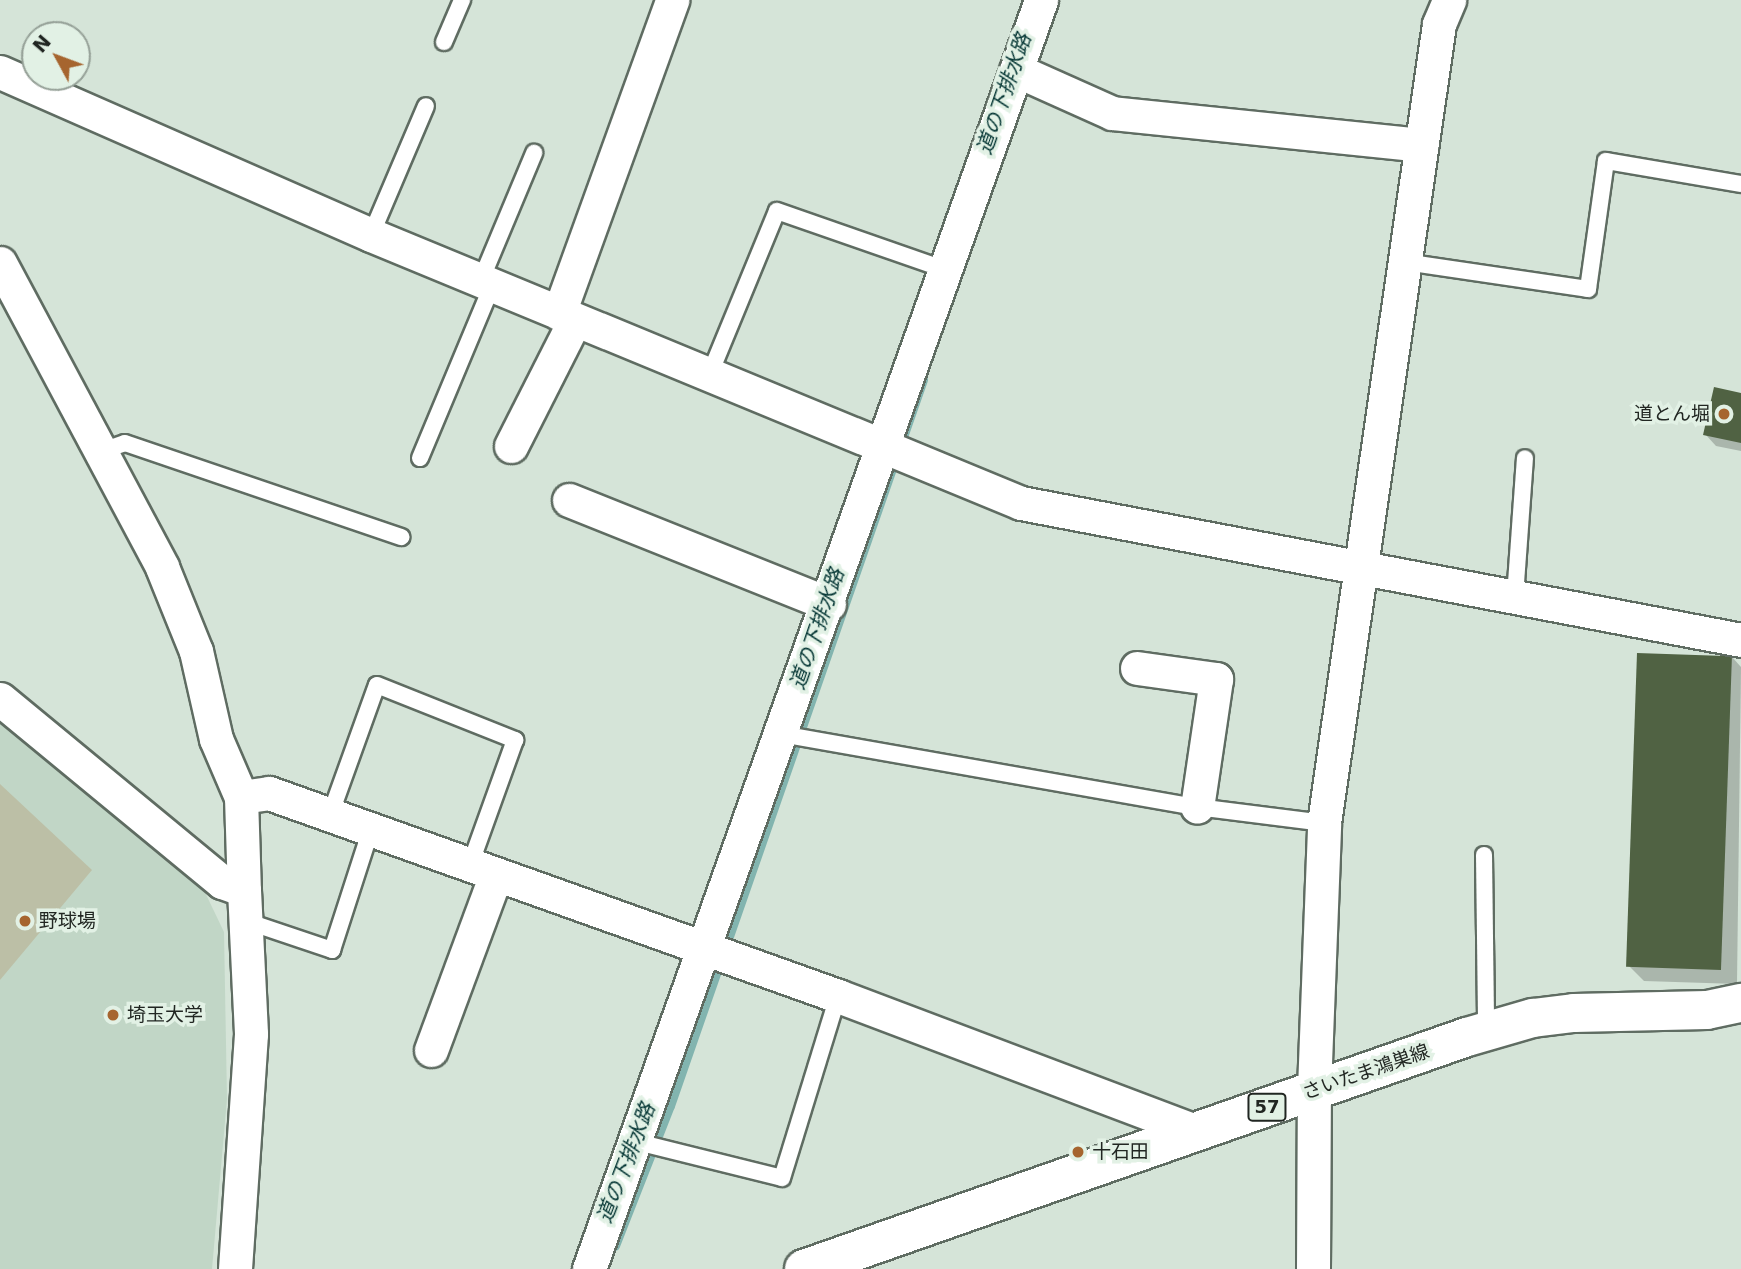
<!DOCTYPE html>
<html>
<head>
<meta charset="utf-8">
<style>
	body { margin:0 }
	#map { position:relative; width:1741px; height:1269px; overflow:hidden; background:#d5e4d8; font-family:"DejaVu Sans","Noto Sans JP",sans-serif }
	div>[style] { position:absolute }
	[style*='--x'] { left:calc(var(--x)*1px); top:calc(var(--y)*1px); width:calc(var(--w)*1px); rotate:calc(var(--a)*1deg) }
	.built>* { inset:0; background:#c1d6c6 }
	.green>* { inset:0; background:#bcbfa6 }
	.shadow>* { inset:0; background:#0003 }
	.stream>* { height:10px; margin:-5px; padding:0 5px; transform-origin:5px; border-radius:5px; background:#82b4af }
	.building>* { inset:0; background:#506243; transform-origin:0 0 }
	.roads { filter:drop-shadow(2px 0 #5f6c62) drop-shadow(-2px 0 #5f6c62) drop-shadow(0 2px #5f6c62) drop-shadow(0 -2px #5f6c62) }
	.lane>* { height:16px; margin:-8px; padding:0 8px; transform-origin:8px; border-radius:8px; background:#fff }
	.street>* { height:33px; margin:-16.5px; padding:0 16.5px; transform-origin:16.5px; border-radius:16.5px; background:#fff }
	.primary>* { height:38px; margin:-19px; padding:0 19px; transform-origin:19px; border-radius:19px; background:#fff }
	.dots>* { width:19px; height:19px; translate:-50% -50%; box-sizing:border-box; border:4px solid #e2f1e5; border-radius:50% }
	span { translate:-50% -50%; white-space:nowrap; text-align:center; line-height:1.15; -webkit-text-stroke:7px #e2f1e5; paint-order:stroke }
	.shield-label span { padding:2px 5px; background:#e2f1e5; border:2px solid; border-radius:5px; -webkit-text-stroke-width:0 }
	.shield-label { font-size:18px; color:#212622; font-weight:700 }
	.poi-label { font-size:19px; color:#212622 }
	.right { translate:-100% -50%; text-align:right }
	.left { translate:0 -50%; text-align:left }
	.street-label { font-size:19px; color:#212622 }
	.water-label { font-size:21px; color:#073836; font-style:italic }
	.north { position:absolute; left:21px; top:21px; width:70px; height:70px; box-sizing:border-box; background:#e2f1e5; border:2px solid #95a097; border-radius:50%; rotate:311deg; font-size:19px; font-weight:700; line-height:28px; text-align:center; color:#212622 }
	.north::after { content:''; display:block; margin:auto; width:24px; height:32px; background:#a6652f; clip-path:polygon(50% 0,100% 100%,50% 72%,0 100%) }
</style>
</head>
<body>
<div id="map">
	<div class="built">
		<div style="clip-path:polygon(0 720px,202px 886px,224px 932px,227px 1099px,212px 1269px,0 1269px)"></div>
	</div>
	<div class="green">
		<div style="clip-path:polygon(0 784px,92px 870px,0 980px)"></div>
	</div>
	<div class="shadow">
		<div style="clip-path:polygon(1741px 395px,1741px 451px,1716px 446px,1705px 434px)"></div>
		<div style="clip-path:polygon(1732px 657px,1741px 667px,1737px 984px,1644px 981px,1629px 966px)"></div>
	</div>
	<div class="stream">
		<div style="--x:615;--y:1246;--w:150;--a:-68.6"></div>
		<div style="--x:670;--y:1106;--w:769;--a:-70.79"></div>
	</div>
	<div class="building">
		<div style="clip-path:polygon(1714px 387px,1741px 393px,1741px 443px,1703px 435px)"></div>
		<div style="left:1637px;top:653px;width:95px;height:314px;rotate:2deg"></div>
	</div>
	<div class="roads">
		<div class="lane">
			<div style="--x:444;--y:42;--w:46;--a:-66.8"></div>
			<div style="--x:371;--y:235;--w:140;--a:-66.9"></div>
			<div style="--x:1405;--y:262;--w:185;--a:8.4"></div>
			<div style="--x:1588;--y:289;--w:129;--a:-82"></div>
			<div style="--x:1606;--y:161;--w:137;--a:9.7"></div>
			<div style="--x:481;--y:280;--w:138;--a:-67.3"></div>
			<div style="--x:709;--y:376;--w:178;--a:-67.6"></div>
			<div style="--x:777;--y:211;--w:179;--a:19.2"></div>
			<div style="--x:102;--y:451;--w:24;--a:-19"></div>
			<div style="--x:125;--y:443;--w:292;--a:18.8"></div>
			<div style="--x:420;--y:458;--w:186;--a:-67.3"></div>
			<div style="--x:1515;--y:597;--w:139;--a:-85.9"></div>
			<div style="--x:781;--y:734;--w:422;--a:10"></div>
			<div style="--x:1197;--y:807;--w:128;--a:7.2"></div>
			<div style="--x:329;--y:818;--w:141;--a:-70.2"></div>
			<div style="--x:377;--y:685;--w:149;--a:21.7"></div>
			<div style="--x:515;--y:740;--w:136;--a:109.8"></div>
			<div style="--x:1484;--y:855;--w:176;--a:89.3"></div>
			<div style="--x:246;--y:921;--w:91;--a:18.6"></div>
			<div style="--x:332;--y:950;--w:124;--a:-72.1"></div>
			<div style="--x:637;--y:1142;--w:149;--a:13.9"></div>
			<div style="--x:782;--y:1178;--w:190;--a:-72.9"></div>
		</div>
		<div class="street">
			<div style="--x:1016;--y:70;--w:105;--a:24.1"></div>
			<div style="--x:1112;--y:113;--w:311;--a:5.9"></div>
			<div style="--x:0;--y:72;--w:405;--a:23.7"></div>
			<div style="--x:371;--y:235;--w:703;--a:22.41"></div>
			<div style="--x:1021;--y:503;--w:733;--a:10.77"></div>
			<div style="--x:0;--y:263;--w:344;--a:61.9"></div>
			<div style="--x:162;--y:567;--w:91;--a:68"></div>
			<div style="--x:196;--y:651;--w:90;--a:77.2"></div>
			<div style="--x:216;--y:739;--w:63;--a:66.7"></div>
			<div style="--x:241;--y:797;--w:93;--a:88.2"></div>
			<div style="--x:559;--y:313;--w:333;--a:-70.1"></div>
			<div style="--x:511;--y:446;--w:141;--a:-63.1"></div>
			<div style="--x:569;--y:500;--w:280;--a:21.8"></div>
			<div style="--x:1137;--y:668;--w:80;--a:7.9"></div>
			<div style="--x:1216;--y:679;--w:129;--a:98.4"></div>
			<div style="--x:0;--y:699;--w:288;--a:39.5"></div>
			<div style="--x:222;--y:882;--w:23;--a:20"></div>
			<div style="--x:244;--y:890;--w:144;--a:87.2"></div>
			<div style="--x:251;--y:1034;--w:236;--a:93.9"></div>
			<div style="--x:241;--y:797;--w:28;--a:-8"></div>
			<div style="--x:269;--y:793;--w:604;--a:19.63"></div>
			<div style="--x:838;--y:996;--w:385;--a:20.7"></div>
			<div style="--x:431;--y:1050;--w:184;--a:-69.7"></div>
			<div style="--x:589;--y:1269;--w:1347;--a:-70.39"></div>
			<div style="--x:1313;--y:1269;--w:180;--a:-89.7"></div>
			<div style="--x:1314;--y:1089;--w:266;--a:-87.8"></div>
			<div style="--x:1324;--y:823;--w:807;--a:-81.81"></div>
			<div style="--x:1439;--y:24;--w:26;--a:-67"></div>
		</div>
		<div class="primary">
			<div style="--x:804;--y:1269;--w:702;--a:-19.29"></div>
			<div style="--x:1467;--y:1037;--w:69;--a:-16.1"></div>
			<div style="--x:1533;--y:1018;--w:41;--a:-7"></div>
			<div style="--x:1574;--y:1013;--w:133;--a:-1.3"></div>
			<div style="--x:1707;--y:1010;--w:35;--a:-12"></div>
		</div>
	</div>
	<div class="dots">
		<div style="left:1724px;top:414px;background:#a6652f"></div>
		<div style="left:25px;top:921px;background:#a6652f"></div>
		<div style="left:113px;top:1015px;background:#a6652f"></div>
		<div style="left:1078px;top:1152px;background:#a6652f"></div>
	</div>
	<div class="shield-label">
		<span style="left:1267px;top:1107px">57</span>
	</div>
	<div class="poi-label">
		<span class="right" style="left:1710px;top:414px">道とん堀</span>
		<span class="left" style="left:39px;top:921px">野球場</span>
		<span class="left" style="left:127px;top:1015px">埼玉大学</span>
		<span class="left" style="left:1092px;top:1152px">十石田</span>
	</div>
	<div class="street-label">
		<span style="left:1366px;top:1072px;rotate:-19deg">さいたま鴻巣線</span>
	</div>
	<div class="water-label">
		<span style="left:1004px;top:94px;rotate:-71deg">道の下排水路</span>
		<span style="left:817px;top:629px;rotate:-71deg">道の下排水路</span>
		<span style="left:626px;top:1163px;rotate:-69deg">道の下排水路</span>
	</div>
	<div class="north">N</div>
</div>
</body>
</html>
